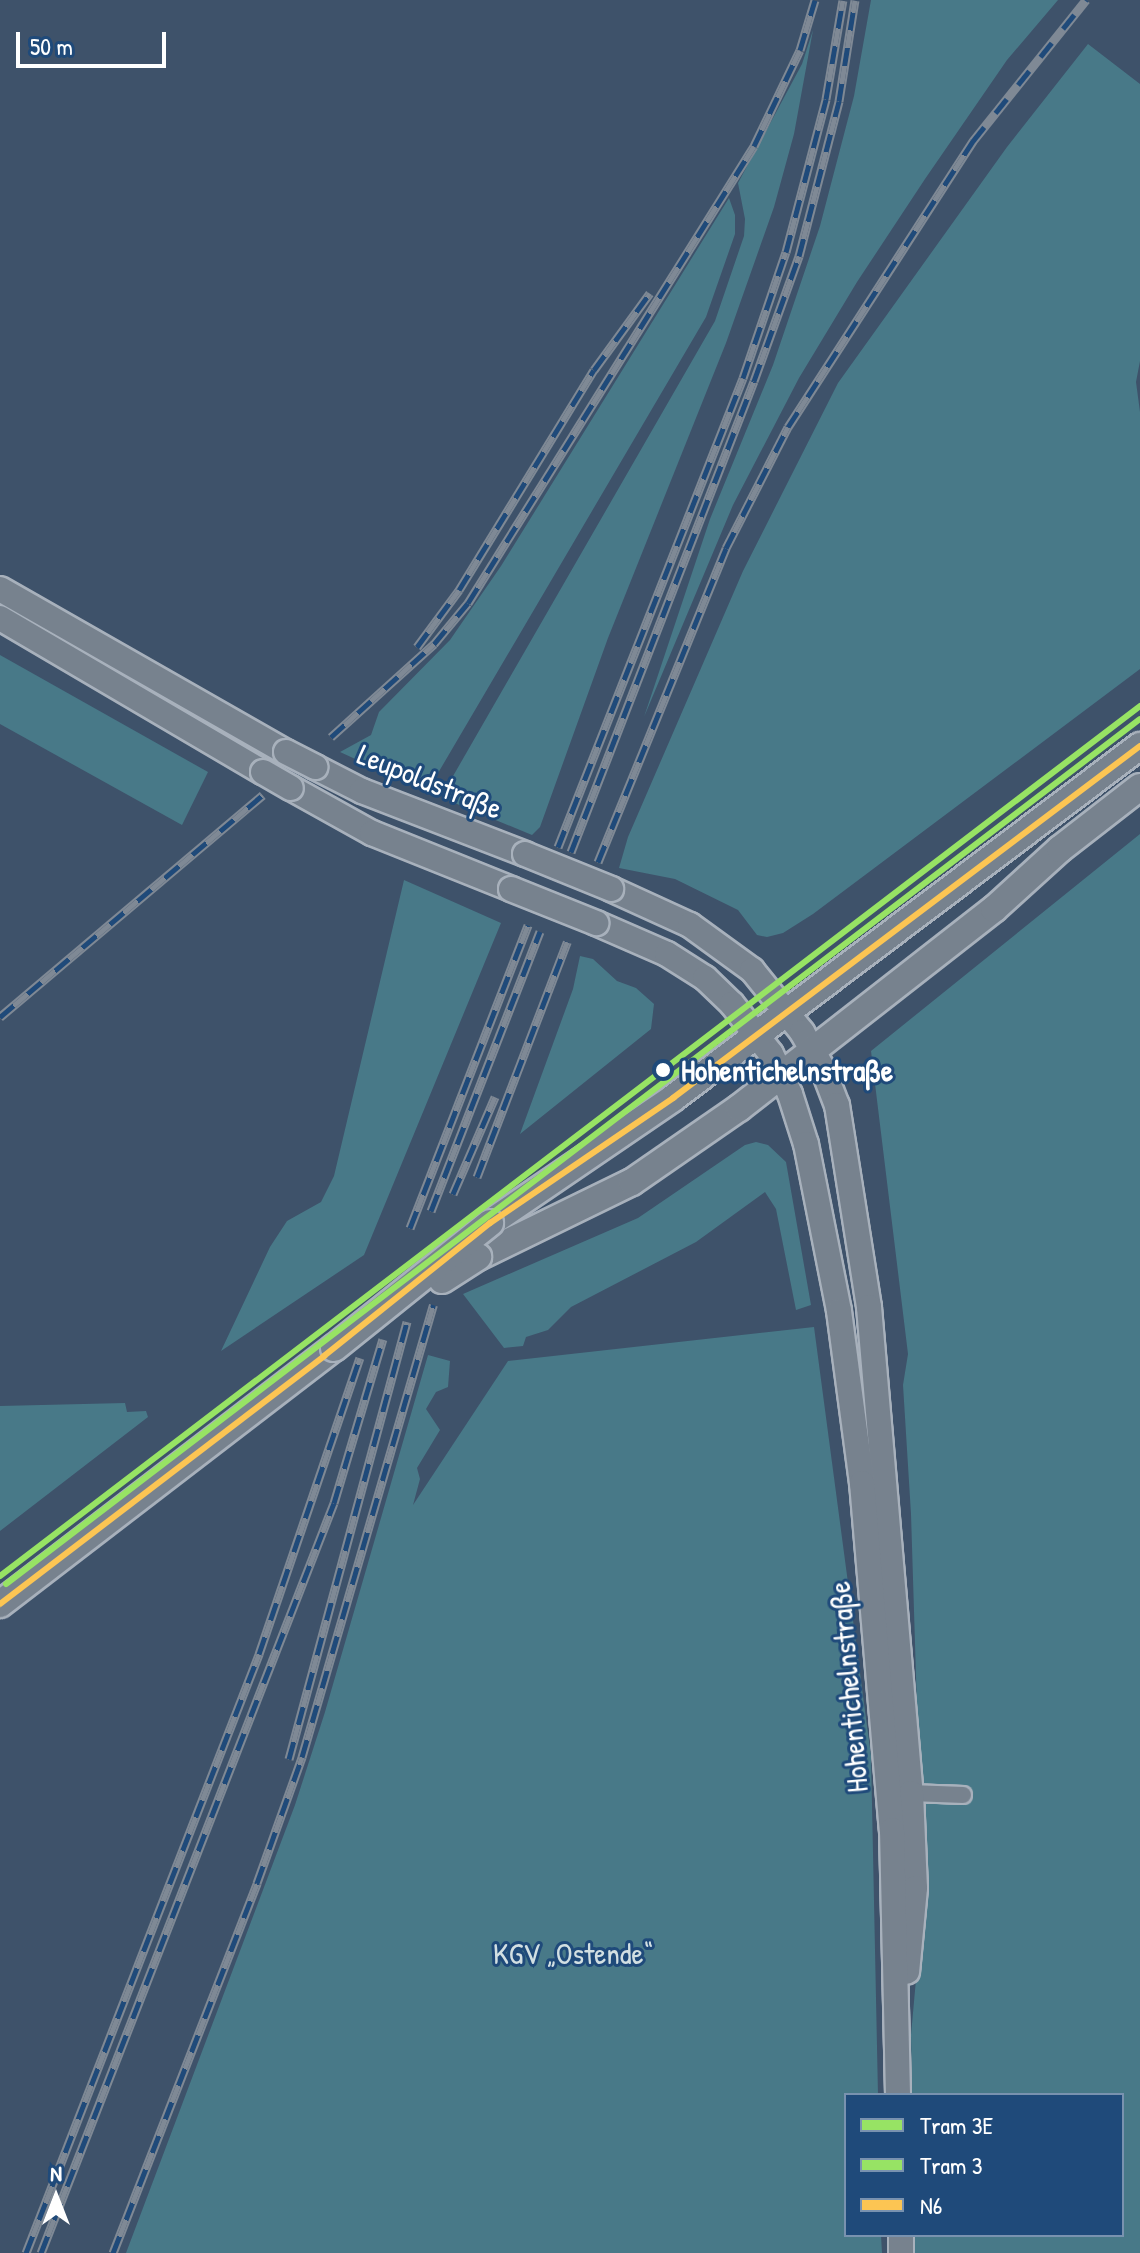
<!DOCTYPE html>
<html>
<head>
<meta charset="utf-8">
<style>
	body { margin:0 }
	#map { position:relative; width:1140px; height:2253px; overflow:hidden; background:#3e526a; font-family:"Patrick Hand",sans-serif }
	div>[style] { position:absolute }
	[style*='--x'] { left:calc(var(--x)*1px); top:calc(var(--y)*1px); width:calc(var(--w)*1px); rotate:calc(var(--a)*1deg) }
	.green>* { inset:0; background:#487988 }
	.roads { filter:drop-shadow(2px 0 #a8b1bc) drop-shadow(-2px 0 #a8b1bc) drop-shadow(0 2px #a8b1bc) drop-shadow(0 -2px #a8b1bc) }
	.minor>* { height:16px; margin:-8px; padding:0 8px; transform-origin:8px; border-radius:8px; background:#77828e }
	.secondary>* { height:24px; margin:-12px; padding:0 12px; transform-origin:12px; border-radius:12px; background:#77828e }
	.primary>* { height:26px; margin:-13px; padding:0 13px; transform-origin:13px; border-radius:13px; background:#77828e }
	.rail>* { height:9px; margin-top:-4.5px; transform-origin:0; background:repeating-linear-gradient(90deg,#1f4a7a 0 18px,#7f8995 0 36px); box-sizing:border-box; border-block:2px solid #7f8995 }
	.bridges { filter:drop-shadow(2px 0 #a8b1bc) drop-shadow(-2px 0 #a8b1bc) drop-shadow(0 2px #a8b1bc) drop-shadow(0 -2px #a8b1bc) }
	.secondary-bridge>* { height:24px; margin:-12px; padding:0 12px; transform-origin:12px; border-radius:12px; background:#77828e }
	.primary-bridge>* { height:26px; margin:-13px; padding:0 13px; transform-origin:13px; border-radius:13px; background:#77828e }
	.bus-1>* { height:6px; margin:-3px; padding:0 3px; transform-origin:3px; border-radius:3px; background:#fcc553 }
	.tram-1>* { height:6px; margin:-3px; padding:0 3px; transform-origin:3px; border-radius:3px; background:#97e364 }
	.tram-2>* { height:6px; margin:-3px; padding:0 3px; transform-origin:3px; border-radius:3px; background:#97e364 }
	.dots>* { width:22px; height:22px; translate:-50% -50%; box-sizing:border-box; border:4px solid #1f4a7a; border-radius:50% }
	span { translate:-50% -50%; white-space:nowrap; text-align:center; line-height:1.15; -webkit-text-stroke:6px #1f4a7a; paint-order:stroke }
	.street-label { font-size:30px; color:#fff }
	.stop-label { font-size:30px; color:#fff; font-weight:700 }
	.left { translate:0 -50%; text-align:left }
	.park-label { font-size:30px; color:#d2dfe2 }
	.legend { position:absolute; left:844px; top:2093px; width:280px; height:144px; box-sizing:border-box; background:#1f4a7a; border:2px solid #7992af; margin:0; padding:10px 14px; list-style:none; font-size:24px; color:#fff }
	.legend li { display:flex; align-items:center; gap:16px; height:40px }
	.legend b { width:40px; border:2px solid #7992af }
	.north { position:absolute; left:16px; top:2157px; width:80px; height:80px; -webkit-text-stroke:6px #1f4a7a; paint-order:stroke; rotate:0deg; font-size:22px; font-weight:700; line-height:32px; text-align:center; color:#fff }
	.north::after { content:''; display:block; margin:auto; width:28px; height:36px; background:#fff; clip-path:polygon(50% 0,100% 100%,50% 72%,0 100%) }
	.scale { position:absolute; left:16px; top:32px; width:150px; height:36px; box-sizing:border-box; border:4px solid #fff; border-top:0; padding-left:10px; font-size:24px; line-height:28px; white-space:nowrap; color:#fff; -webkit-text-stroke:6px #1f4a7a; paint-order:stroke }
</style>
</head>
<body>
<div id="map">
	<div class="green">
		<div style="clip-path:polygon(871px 0,1058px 0,1007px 60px,925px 179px,857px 282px,799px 378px,733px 505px,644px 717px,710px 519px,773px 365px,820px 226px,854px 96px)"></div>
		<div style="clip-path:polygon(813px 30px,794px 134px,774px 207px,726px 343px,608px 638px,540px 827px,532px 835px,445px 799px,445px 790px,715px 321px,744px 236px,745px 219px,738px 183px,802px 64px)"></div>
		<div style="clip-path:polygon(1088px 44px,1140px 84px,1140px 361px,1136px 382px,1140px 412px,1140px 669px,813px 914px,783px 933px,767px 937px,757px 935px,738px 910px,675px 879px,619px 868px,628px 837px,743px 571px,838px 383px,1007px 147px)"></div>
		<div style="clip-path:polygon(729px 198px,735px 215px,735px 234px,706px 317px,431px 785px,425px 791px,340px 752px,371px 735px,379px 712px,450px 640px,501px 566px)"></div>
		<div style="clip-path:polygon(0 655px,208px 772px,182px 825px,0 724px)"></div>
		<div style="clip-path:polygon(1140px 834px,1140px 2253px,913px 2253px,913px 2235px,1122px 2235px,1122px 2095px,912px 2095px,911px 2035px,923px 1902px,911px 1514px,903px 1385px,908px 1354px,871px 1051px)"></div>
		<div style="clip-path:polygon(404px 880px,501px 923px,364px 1255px,221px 1351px,270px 1247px,287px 1221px,321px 1202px,334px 1176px)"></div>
		<div style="clip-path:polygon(580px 956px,593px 959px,617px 981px,636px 988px,654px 1004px,651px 1029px,520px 1134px,573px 989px)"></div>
		<div style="clip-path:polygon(756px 1142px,768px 1145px,786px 1162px,811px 1305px,796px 1310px,776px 1209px,765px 1192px,696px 1242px,571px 1307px,548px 1330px,526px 1337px,523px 1346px,504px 1348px,463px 1294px,638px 1218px,745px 1145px)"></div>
		<div style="clip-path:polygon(814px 1327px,871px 1756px,878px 2095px,846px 2095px,846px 2235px,881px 2235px,882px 2253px,126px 2253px,295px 1805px,325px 1712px,428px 1355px,450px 1361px,448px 1387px,436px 1392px,426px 1409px,440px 1430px,417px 1468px,420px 1479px,413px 1505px,508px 1361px)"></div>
		<div style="clip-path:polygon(125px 1403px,127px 1412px,146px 1411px,148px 1417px,0 1531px,0 1406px)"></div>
	</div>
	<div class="roads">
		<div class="minor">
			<div style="--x:911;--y:1793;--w:52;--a:2.2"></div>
		</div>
		<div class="secondary">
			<div style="--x:0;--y:589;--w:329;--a:29.7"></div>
			<div style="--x:0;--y:618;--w:305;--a:30.4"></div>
			<div style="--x:315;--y:767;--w:53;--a:27.1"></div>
			<div style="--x:362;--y:791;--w:175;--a:21.1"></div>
			<div style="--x:291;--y:788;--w:93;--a:29.1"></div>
			<div style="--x:372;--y:833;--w:150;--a:21.9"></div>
			<div style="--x:611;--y:889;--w:87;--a:24.5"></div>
			<div style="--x:690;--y:925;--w:77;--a:36"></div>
			<div style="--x:752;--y:970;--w:80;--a:51.1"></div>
			<div style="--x:802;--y:1032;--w:43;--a:60.4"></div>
			<div style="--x:823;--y:1069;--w:39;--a:69"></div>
			<div style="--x:837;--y:1105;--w:205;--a:81"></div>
			<div style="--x:869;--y:1307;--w:488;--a:85.1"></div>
			<div style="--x:911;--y:1793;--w:95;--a:87.6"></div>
			<div style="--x:915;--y:1888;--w:84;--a:95.4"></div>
			<div style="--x:596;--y:923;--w:77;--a:23.6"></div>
			<div style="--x:667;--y:954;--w:45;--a:32.3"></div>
			<div style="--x:705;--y:978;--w:37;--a:44"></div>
			<div style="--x:732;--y:1004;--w:63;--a:52"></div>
			<div style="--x:771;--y:1054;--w:44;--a:64.6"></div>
			<div style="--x:790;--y:1094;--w:52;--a:72.3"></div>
			<div style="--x:806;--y:1144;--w:170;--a:78.8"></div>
			<div style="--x:839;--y:1311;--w:174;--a:82.4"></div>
			<div style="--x:862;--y:1483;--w:348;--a:85.1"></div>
			<div style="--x:892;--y:1830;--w:265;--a:88.7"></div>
			<div style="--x:901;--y:2235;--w:18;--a:90"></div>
		</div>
		<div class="primary">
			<div style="--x:490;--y:1223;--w:222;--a:-34.3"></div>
			<div style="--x:673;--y:1098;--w:585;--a:-37.01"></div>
			<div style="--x:478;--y:1257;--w:171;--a:-26"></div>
			<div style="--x:632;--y:1182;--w:130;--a:-34.7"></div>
			<div style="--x:739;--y:1108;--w:323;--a:-38"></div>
			<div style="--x:994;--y:909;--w:89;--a:-42.3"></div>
			<div style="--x:1060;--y:849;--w:101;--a:-37.8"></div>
			<div style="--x:0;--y:1604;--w:421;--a:-37.5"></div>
		</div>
	</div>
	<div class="rail">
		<div style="--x:417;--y:647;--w:71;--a:-53.6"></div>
		<div style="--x:459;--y:590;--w:258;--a:-58.5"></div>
		<div style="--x:594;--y:370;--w:95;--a:-54"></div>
		<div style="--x:331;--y:737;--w:139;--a:-42.1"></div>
		<div style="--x:434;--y:644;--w:53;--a:-50.3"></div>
		<div style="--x:468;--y:603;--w:539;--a:-57.96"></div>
		<div style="--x:754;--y:146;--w:106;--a:-64.4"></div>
		<div style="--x:800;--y:50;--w:52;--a:-73.3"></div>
		<div style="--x:558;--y:847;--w:504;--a:-68.47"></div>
		<div style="--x:743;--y:378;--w:133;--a:-71.2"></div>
		<div style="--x:786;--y:252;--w:158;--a:-75.3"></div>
		<div style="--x:826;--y:99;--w:100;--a:-80.3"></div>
		<div style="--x:571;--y:852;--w:505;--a:-68.77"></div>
		<div style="--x:754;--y:381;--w:133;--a:-70.2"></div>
		<div style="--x:799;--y:256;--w:160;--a:-75.5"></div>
		<div style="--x:839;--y:101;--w:102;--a:-81"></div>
		<div style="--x:598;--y:862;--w:339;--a:-67.8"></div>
		<div style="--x:726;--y:548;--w:136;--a:-62.9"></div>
		<div style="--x:788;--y:427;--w:341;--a:-57.1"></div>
		<div style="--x:973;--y:141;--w:181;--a:-51.3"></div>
		<div style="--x:0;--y:1017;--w:344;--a:-40.2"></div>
		<div style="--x:477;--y:1177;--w:252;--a:-69"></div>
		<div style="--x:453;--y:1194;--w:106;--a:-66.6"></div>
		<div style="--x:431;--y:1211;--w:300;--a:-68.7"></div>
		<div style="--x:410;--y:1228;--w:325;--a:-68.7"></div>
		<div style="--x:289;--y:1759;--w:453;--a:-74.9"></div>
		<div style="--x:26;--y:2253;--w:643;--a:-68.74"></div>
		<div style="--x:259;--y:1654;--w:313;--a:-71.2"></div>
		<div style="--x:41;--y:2253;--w:805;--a:-68.66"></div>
		<div style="--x:334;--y:1503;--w:171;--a:-73.4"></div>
		<div style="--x:113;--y:2253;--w:397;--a:-68.7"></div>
		<div style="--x:257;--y:1883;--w:134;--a:-70.3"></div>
		<div style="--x:302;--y:1757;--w:471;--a:-73.8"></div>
	</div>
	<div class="bridges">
		<div class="secondary-bridge">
			<div style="--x:286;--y:752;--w:33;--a:27"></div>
			<div style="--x:263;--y:772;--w:32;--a:30"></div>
			<div style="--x:525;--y:854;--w:93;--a:22.1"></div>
			<div style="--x:511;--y:889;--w:92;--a:21.8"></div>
		</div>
		<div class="primary-bridge">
			<div style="--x:442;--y:1280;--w:43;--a:-32.6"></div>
			<div style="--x:334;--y:1348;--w:200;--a:-38.7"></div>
		</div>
	</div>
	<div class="bus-1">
		<div style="--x:0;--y:1604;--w:408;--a:-37.4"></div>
		<div style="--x:324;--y:1356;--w:213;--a:-38.7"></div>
		<div style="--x:490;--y:1223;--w:222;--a:-34.3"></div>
		<div style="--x:673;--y:1098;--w:585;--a:-37.01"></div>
	</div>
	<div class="tram-1">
		<div style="--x:0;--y:1576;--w:1434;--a:-37.35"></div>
	</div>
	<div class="tram-2">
		<div style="--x:6;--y:1584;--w:1426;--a:-37.34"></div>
	</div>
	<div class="dots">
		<div style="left:663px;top:1070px;background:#fff"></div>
	</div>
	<div class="street-label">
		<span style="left:430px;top:781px;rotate:22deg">Leupoldstraße</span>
		<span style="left:848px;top:1687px;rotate:-95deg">Hohentichelnstraße</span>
	</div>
	<div class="stop-label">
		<span class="left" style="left:681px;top:1070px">Hohentichelnstraße</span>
	</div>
	<div class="park-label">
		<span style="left:573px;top:1953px">KGV „Ostende“</span>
	</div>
	<ul class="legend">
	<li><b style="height:10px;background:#97e364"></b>Tram 3E</li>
	<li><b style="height:10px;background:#97e364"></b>Tram 3</li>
	<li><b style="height:10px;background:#fcc553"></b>N6</li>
	</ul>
	<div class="north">N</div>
	<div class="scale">50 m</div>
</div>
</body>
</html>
